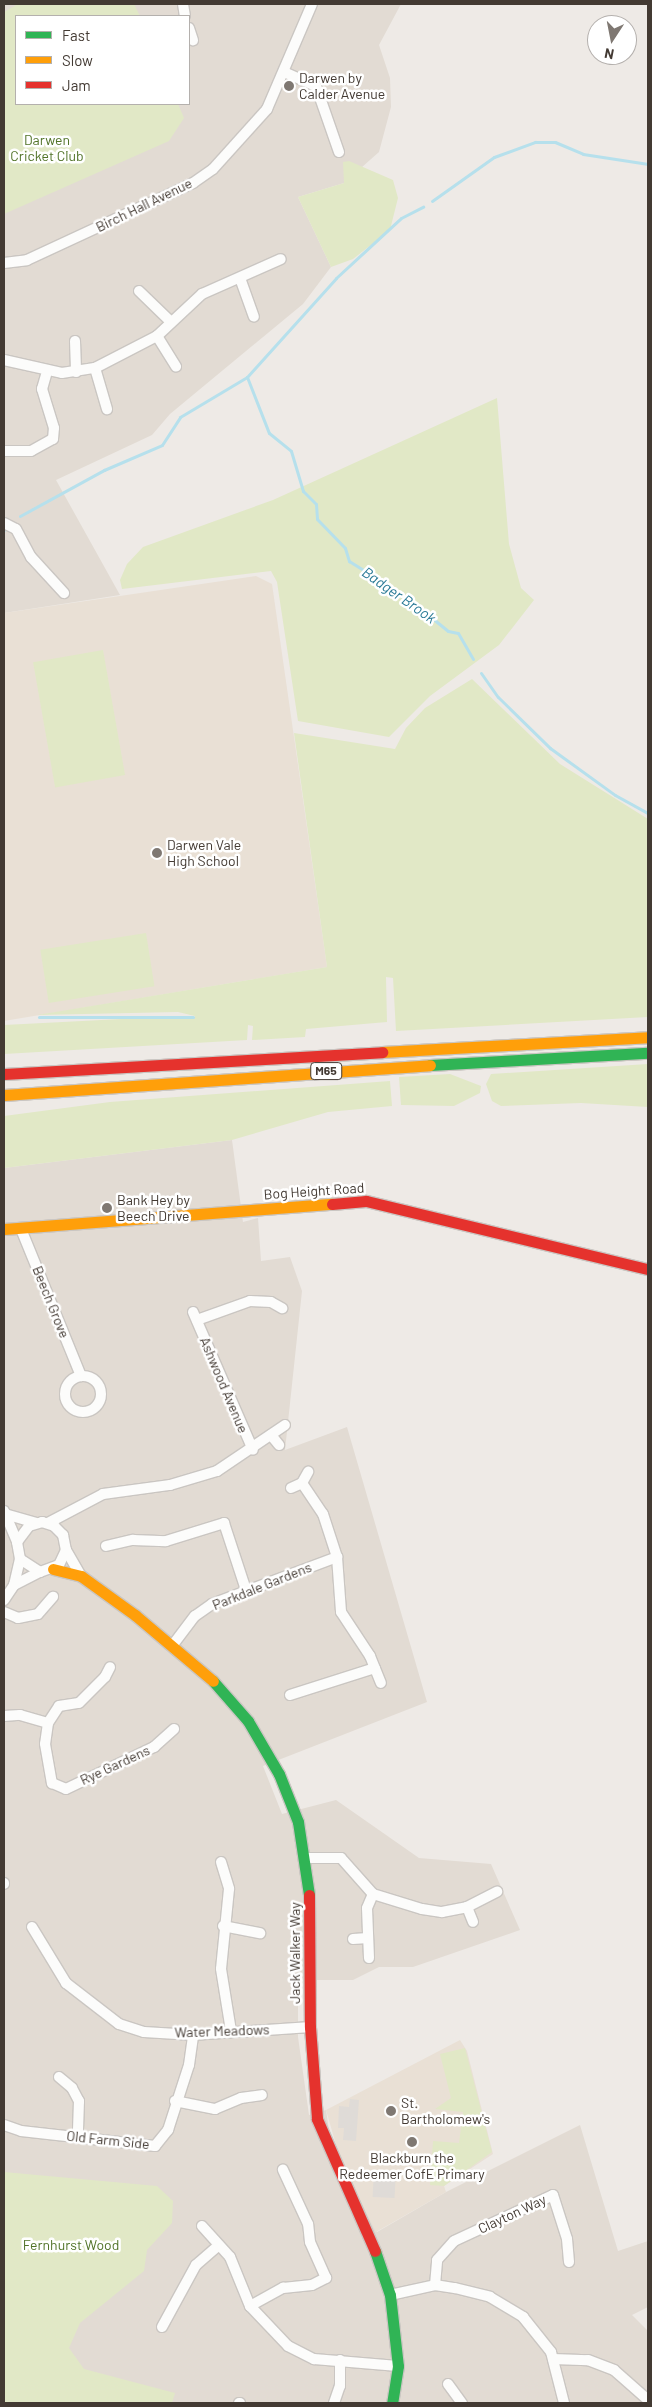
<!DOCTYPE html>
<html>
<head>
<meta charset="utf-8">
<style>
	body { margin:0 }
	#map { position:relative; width:652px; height:2407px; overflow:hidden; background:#eeeae6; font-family:Barlow,sans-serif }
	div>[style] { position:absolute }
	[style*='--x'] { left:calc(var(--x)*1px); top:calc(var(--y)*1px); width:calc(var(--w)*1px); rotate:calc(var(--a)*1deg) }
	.residential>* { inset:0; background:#e2dbd3 }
	.education>* { inset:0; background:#e9e0d5 }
	.green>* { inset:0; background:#e1e8c6; transform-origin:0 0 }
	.parking>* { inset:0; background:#dfdbd7; transform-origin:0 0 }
	.stream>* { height:3px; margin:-1.5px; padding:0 1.5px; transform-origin:1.5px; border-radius:1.5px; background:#b6e0ec }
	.roads { filter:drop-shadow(1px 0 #cac6c2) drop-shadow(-1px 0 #cac6c2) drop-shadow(0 1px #cac6c2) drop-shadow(0 -1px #cac6c2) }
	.street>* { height:10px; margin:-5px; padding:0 5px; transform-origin:5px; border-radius:5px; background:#fcfcfb }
	.street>.ring { margin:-5px; padding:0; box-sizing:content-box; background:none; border:10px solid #fcfcfb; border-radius:50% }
	.fast>* { height:11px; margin:-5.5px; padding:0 5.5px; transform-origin:5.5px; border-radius:5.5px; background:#30b455 }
	.slow>* { height:11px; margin:-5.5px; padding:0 5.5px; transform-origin:5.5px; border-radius:5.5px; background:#ff9f0a }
	.jam>* { height:11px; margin:-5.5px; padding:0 5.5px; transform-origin:5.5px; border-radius:5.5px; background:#e5322d }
	.dots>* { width:14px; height:14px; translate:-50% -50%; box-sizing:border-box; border:2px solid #fff; border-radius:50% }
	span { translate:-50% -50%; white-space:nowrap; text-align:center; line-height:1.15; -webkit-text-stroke:5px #fff; paint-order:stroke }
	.shield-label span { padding:1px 4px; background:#fff; border:1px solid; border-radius:4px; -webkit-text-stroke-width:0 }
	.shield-label { font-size:12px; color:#433a33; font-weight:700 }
	.poi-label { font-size:14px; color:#433a33 }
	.left { translate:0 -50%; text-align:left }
	.park-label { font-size:14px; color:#517328 }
	.street-label { font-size:14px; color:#433a33 }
	.water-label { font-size:15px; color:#2a7a96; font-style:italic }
	.frame { position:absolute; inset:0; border:5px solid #433a33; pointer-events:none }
	.legend { position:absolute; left:15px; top:15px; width:175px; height:90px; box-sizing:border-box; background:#fff; border:1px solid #b4b0ad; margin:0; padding:6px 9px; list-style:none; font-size:15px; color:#433a33 }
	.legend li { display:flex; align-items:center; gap:10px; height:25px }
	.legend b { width:25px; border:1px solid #b4b0ad }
	.north { position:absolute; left:587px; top:15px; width:50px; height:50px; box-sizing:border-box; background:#fff; border:1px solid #b4b0ad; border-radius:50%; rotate:191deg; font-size:14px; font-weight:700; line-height:20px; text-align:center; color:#433a33 }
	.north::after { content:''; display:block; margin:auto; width:18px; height:22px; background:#7f7872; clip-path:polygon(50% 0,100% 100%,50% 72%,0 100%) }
</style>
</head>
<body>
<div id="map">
	<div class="residential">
		<div style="clip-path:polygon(evenodd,4px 4px,401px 4px,379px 45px,390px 78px,391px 107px,379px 152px,344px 183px,298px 197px,331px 267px,303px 304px,170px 414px,152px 435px,56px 480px,120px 595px,4px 613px,4px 4px,16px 16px,189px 16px,189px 104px,16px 104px,16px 16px)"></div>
		<div style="clip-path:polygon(232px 1140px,243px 1222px,258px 1218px,261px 1261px,290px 1257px,302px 1291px,285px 1450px,347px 1427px,427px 1702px,263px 1766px,282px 1814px,336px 1800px,419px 1858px,491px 1864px,520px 1930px,413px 1967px,379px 1967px,353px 1980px,298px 1980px,298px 2037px,309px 2115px,326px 2110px,329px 2130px,377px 2232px,446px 2192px,580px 2125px,618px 2251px,648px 2241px,648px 2307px,632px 2315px,648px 2331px,648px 2403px,4px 2403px,4px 1168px)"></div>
	</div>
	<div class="education">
		<div style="clip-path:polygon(256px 576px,272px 584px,327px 967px,4px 1021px,4px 613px)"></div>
		<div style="clip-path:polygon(460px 2040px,467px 2051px,493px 2154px,444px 2186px,446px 2192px,376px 2232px,341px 2162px,326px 2110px)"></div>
	</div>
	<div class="green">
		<div style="clip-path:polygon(18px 4px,134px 4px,140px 16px,16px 16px,16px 104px,178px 104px,184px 118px,169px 141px,4px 214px,4px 12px)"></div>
		<div style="clip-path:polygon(349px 161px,393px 180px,398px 198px,390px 230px,353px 259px,331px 267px,298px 197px,344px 183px,343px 162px)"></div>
		<div style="clip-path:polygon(497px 398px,509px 544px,521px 588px,534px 600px,499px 645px,430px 696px,389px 737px,298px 721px,277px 582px,271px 571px,122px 589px,120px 580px,127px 564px,143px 547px,273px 500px)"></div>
		<div style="left:103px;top:650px;width:127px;height:71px;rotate:80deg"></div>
		<div style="clip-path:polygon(472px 679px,560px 764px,648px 819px,648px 1017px,396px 1031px,393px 978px,386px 977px,387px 1022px,306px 1029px,305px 1037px,252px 1040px,253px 1026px,248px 1025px,247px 1040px,4px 1054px,4px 1025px,180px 1016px,193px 1019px,195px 1016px,178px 1012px,37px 1015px,327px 967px,294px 733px,395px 749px,406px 728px,425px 708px)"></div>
		<div style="left:146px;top:933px;width:54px;height:107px;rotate:81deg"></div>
		<div style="clip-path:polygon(648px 1064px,648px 1107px,581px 1103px,501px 1106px,492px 1101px,486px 1084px,491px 1074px)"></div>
		<div style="clip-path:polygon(450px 1074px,481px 1086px,480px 1093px,454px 1106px,401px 1105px,399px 1077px)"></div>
		<div style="clip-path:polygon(390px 1081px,392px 1106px,328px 1112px,232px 1140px,4px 1168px,4px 1116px,110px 1102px)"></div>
		<div style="clip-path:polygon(465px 2048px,492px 2152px,444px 2186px,430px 2185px,433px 2141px,459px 2143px,463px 2112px,435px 2109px,451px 2098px,440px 2054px)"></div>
		<div style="clip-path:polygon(4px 2172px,157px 2186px,173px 2201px,172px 2223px,147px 2250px,144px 2271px,80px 2323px,69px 2348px,84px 2369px,175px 2393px,172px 2403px,4px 2403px)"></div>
	</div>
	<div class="parking">
		<div style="clip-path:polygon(350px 2099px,359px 2100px,356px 2141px,343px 2140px,344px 2128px,338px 2128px,339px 2106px,349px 2107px)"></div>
		<div style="left:374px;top:2170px;width:22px;height:27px;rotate:3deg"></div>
	</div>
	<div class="stream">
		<div style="--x:432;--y:201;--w:76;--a:-35.4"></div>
		<div style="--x:494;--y:157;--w:44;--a:-20.1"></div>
		<div style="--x:535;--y:142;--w:20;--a:0"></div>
		<div style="--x:555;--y:142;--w:30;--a:23"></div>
		<div style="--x:583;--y:154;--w:66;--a:8.7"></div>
		<div style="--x:247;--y:377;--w:60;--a:68.6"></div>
		<div style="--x:269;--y:433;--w:28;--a:39"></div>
		<div style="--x:291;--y:451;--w:42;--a:73.3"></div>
		<div style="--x:303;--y:491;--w:18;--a:45"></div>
		<div style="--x:316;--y:504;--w:15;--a:86"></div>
		<div style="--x:317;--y:519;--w:40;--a:46"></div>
		<div style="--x:345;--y:548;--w:14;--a:73"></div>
		<div style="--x:349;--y:561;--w:40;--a:32"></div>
		<div style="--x:383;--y:582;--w:9;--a:58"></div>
		<div style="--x:388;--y:590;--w:24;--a:24"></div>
		<div style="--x:410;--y:600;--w:49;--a:39.2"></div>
		<div style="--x:448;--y:631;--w:10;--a:11"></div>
		<div style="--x:458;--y:633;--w:30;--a:60"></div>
		<div style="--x:20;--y:516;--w:96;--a:-28.7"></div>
		<div style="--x:104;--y:470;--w:63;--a:-23.3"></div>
		<div style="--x:162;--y:445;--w:33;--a:-57"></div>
		<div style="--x:180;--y:417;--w:78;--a:-30.8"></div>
		<div style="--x:247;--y:377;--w:133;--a:-48"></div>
		<div style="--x:336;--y:278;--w:88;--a:-42.7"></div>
		<div style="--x:401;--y:218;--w:25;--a:-27"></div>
		<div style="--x:4;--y:530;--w:1;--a:-45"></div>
		<div style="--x:481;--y:673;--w:29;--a:55"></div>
		<div style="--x:498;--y:697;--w:73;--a:44.4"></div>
		<div style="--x:550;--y:748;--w:80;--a:35.9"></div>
		<div style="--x:615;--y:795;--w:38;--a:29"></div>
		<div style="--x:39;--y:1017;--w:154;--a:0"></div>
	</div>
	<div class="roads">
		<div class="street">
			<div style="--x:183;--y:4;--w:12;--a:81"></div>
			<div style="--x:189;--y:28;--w:13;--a:72"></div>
			<div style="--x:284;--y:72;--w:35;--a:24"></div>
			<div style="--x:316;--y:86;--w:70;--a:70.8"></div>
			<div style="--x:4;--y:263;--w:23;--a:-7"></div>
			<div style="--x:27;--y:260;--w:183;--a:-24.9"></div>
			<div style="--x:193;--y:183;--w:24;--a:-35"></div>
			<div style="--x:213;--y:169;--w:81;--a:-48"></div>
			<div style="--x:267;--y:109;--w:114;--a:-66.8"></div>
			<div style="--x:240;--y:278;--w:41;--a:70.3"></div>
			<div style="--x:139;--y:291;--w:43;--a:44.1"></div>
			<div style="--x:157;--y:336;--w:36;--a:58"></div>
			<div style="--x:75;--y:341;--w:31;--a:88"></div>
			<div style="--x:4;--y:360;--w:59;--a:12.6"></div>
			<div style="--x:62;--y:373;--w:33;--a:-9"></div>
			<div style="--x:95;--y:368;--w:70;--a:-27.3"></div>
			<div style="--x:157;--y:336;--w:62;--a:-43"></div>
			<div style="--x:202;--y:294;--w:86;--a:-23.9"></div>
			<div style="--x:95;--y:368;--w:43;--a:73.7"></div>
			<div style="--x:4;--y:451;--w:27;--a:0"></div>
			<div style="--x:31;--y:451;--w:25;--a:-29"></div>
			<div style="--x:53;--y:439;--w:11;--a:-85"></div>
			<div style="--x:54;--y:428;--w:41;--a:-107.1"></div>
			<div style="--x:42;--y:389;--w:19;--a:-74"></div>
			<div style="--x:4;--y:523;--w:13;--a:27"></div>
			<div style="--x:16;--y:529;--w:32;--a:62"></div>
			<div style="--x:31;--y:557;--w:49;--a:47.5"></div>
			<div style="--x:21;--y:1229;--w:159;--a:67.8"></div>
			<div style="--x:193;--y:1312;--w:150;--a:66.5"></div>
			<div style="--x:197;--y:1320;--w:56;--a:-19.7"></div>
			<div style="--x:250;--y:1301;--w:21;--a:3"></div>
			<div style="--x:271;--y:1302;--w:13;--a:29"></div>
			<div class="ring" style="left:65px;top:1376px;width:26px;height:26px"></div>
			<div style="--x:271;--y:1435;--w:13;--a:51"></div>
			<div style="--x:302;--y:1483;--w:37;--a:56"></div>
			<div style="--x:323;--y:1514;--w:45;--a:72"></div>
			<div style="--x:337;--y:1557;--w:55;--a:85.8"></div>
			<div style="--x:341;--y:1612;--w:53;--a:56.6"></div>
			<div style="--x:370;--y:1656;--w:29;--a:68"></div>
			<div style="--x:291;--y:1488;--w:12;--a:-24"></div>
			<div style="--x:302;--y:1483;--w:13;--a:-61"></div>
			<div style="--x:4;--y:1511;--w:34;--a:67"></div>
			<div style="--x:5;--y:1514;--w:32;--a:16"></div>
			<div style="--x:48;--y:1523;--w:62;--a:-27.8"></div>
			<div style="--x:103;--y:1494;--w:68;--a:-7.7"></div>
			<div style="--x:170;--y:1485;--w:49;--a:-16.6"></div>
			<div style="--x:217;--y:1471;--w:82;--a:-34.1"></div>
			<div style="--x:106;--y:1546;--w:28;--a:-13"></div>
			<div style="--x:133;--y:1540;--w:33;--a:2"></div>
			<div style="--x:166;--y:1541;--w:61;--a:-17.2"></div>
			<div style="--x:224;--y:1523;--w:71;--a:71.8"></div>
			<div style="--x:66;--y:1550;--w:17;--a:115"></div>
			<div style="--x:59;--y:1565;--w:20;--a:160"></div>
			<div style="--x:40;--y:1572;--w:24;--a:-147"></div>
			<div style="--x:20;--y:1559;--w:17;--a:-100"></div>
			<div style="--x:17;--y:1542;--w:20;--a:-53"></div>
			<div style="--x:29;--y:1526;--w:14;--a:-17"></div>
			<div style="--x:42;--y:1522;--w:13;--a:18"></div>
			<div style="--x:54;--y:1526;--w:13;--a:45"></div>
			<div style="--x:63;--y:1535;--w:15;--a:79"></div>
			<div style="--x:66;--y:1550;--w:30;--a:60"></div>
			<div style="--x:14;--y:1585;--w:29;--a:-27"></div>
			<div style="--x:4;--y:1600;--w:18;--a:-56"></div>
			<div style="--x:14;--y:1585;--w:27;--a:-77"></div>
			<div style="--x:4;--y:1612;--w:15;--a:23"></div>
			<div style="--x:18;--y:1618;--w:20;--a:-11"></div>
			<div style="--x:38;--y:1614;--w:23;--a:-49"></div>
			<div style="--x:172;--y:1646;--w:38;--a:-53"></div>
			<div style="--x:195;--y:1616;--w:21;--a:-35"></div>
			<div style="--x:212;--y:1604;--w:134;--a:-20.6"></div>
			<div style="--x:290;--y:1695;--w:89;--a:-17.6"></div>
			<div style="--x:4;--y:1716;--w:16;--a:-4"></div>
			<div style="--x:20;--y:1715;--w:29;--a:16"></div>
			<div style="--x:48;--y:1723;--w:20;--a:-57"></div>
			<div style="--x:59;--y:1706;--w:20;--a:-9"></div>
			<div style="--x:79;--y:1703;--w:37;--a:-45"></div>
			<div style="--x:105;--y:1677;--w:11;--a:-63"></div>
			<div style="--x:48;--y:1723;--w:21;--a:98"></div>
			<div style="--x:45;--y:1744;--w:40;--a:80"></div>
			<div style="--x:52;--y:1783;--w:15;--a:23"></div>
			<div style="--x:66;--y:1789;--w:98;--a:-25.5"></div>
			<div style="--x:154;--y:1747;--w:27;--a:-42"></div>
			<div style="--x:307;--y:1858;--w:34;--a:0"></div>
			<div style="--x:341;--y:1858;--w:48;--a:48.4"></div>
			<div style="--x:373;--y:1894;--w:51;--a:17"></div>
			<div style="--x:422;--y:1909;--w:20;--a:9"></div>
			<div style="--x:442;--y:1912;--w:25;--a:-11"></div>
			<div style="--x:467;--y:1907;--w:34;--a:-27"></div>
			<div style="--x:221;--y:1862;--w:28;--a:73"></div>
			<div style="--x:229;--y:1889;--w:80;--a:95.7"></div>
			<div style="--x:221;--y:1969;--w:63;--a:80.8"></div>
			<div style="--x:4;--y:1883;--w:1;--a:90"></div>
			<div style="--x:467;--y:1907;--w:16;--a:68"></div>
			<div style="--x:223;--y:1926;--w:38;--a:11"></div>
			<div style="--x:32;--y:1927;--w:66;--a:58.7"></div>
			<div style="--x:66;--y:1983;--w:67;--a:37.7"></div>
			<div style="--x:119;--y:2024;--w:26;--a:18"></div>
			<div style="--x:144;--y:2032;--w:49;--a:3.5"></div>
			<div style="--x:193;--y:2035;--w:117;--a:-3.9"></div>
			<div style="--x:353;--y:1939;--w:15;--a:-4"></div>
			<div style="--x:369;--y:1958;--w:50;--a:-92.3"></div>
			<div style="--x:367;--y:1908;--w:15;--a:-67"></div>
			<div style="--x:59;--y:2077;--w:17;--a:40"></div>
			<div style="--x:72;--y:2088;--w:15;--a:62"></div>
			<div style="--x:79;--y:2101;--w:37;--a:92"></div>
			<div style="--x:175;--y:2101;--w:41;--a:11.3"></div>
			<div style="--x:215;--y:2109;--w:28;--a:-23"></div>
			<div style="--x:241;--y:2098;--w:21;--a:-8"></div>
			<div style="--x:4;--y:2125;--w:18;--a:19"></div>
			<div style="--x:21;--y:2131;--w:135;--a:6.4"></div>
			<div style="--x:155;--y:2146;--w:21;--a:-51"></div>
			<div style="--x:168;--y:2130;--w:68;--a:-72.1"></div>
			<div style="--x:189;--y:2065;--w:30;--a:-82"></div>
			<div style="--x:202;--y:2226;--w:42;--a:47.9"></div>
			<div style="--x:230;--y:2257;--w:53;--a:67.8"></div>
			<div style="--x:250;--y:2306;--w:55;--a:46.5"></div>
			<div style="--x:288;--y:2346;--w:29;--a:27"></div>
			<div style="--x:314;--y:2359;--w:84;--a:4.8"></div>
			<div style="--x:435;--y:2285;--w:25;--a:-85"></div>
			<div style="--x:437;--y:2260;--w:25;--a:-48"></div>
			<div style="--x:454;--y:2241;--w:109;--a:-24.9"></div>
			<div style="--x:553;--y:2195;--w:46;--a:72.3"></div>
			<div style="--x:567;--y:2239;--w:23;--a:85"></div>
			<div style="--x:390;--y:2295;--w:46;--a:-12.5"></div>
			<div style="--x:435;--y:2285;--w:20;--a:9"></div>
			<div style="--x:455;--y:2288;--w:36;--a:14"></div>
			<div style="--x:490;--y:2297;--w:39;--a:31"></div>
			<div style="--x:523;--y:2317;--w:45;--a:51.3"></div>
			<div style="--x:551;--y:2352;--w:53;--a:75.7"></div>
			<div style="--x:250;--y:2306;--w:38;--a:-29"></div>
			<div style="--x:283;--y:2288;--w:29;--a:-6"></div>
			<div style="--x:312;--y:2285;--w:16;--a:-27"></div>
			<div style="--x:326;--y:2278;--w:39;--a:-114"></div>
			<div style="--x:310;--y:2242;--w:18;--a:-96"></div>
			<div style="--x:308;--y:2224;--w:60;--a:-114.8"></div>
			<div style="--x:162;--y:2327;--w:71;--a:-61.3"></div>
			<div style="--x:196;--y:2265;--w:29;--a:-41"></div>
			<div style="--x:553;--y:2359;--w:35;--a:2"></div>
			<div style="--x:588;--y:2360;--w:28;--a:21"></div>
			<div style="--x:614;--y:2370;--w:45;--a:41.4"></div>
			<div style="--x:448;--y:2384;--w:24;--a:54"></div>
			<div style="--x:239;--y:2403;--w:1;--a:0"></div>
			<div style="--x:334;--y:2403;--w:18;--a:-71"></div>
			<div style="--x:340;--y:2386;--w:26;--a:-90"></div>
		</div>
		<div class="fast">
			<div style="--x:430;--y:1065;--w:218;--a:-3.2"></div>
			<div style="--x:213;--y:1681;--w:53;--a:48.8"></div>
			<div style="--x:248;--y:1721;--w:61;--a:59.7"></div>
			<div style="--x:279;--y:1774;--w:52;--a:68.4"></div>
			<div style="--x:298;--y:1822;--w:74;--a:81.4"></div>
			<div style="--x:375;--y:2251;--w:46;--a:71.2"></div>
			<div style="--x:390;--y:2295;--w:71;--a:83.6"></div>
			<div style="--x:398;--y:2366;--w:37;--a:99"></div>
		</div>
		<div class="slow">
			<div style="--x:382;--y:1052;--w:266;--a:-3.2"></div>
			<div style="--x:4;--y:1095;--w:427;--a:-4"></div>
			<div style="--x:4;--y:1229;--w:329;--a:-4.4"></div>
			<div style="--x:53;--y:1569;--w:29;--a:14"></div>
			<div style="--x:81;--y:1576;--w:67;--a:35.8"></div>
			<div style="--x:135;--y:1615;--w:102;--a:40.2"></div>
		</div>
		<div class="jam">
			<div style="--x:4;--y:1074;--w:379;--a:-3.3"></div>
			<div style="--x:332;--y:1204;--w:34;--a:-5"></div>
			<div style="--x:366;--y:1201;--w:290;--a:13.6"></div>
			<div style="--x:309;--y:1895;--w:132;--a:89.6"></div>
			<div style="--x:310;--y:2027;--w:92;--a:85.6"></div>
			<div style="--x:317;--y:2119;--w:144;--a:66.3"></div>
		</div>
	</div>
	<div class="dots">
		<div style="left:289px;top:86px;background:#7f7872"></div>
		<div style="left:157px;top:853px;background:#7f7872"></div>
		<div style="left:107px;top:1208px;background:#7f7872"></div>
		<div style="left:391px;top:2111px;background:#7f7872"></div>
		<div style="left:412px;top:2142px;background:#7f7872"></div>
	</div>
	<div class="shield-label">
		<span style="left:326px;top:1071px">M65</span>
	</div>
	<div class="poi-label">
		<span class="left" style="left:299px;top:86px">Darwen by<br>Calder Avenue</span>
		<span class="left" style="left:167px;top:853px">Darwen Vale<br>High School</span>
		<span class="left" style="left:117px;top:1208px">Bank Hey by<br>Beech Drive</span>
		<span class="left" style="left:401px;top:2111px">St.<br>Bartholomew's</span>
		<span style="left:412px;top:2166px">Blackburn the<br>Redeemer CofE Primary</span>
	</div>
	<div class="park-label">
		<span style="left:47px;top:148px">Darwen<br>Cricket Club</span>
		<span style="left:71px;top:2245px">Fernhurst Wood</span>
	</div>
	<div class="street-label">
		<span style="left:144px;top:205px;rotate:-26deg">Birch Hall Avenue</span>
		<span style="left:314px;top:1191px;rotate:-4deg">Bog Height Road</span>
		<span style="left:51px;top:1302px;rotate:68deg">Beech Grove</span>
		<span style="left:224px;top:1385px;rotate:67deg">Ashwood Avenue</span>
		<span style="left:262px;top:1586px;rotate:-22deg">Parkdale Gardens</span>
		<span style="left:115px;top:1765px;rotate:-25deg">Rye Gardens</span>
		<span style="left:295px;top:1953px;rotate:-90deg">Jack Walker Way</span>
		<span style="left:222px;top:2031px;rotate:-2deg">Water Meadows</span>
		<span style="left:108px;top:2140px;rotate:6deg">Old Farm Side</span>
		<span style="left:512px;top:2214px;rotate:-25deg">Clayton Way</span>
	</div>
	<div class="water-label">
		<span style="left:399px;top:595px;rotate:35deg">Badger Brook</span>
	</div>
	<div class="frame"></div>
	<ul class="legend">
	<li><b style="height:6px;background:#30b455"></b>Fast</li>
	<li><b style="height:6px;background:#ff9f0a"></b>Slow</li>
	<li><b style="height:6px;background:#e5322d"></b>Jam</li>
	</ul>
	<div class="north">N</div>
</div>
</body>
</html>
